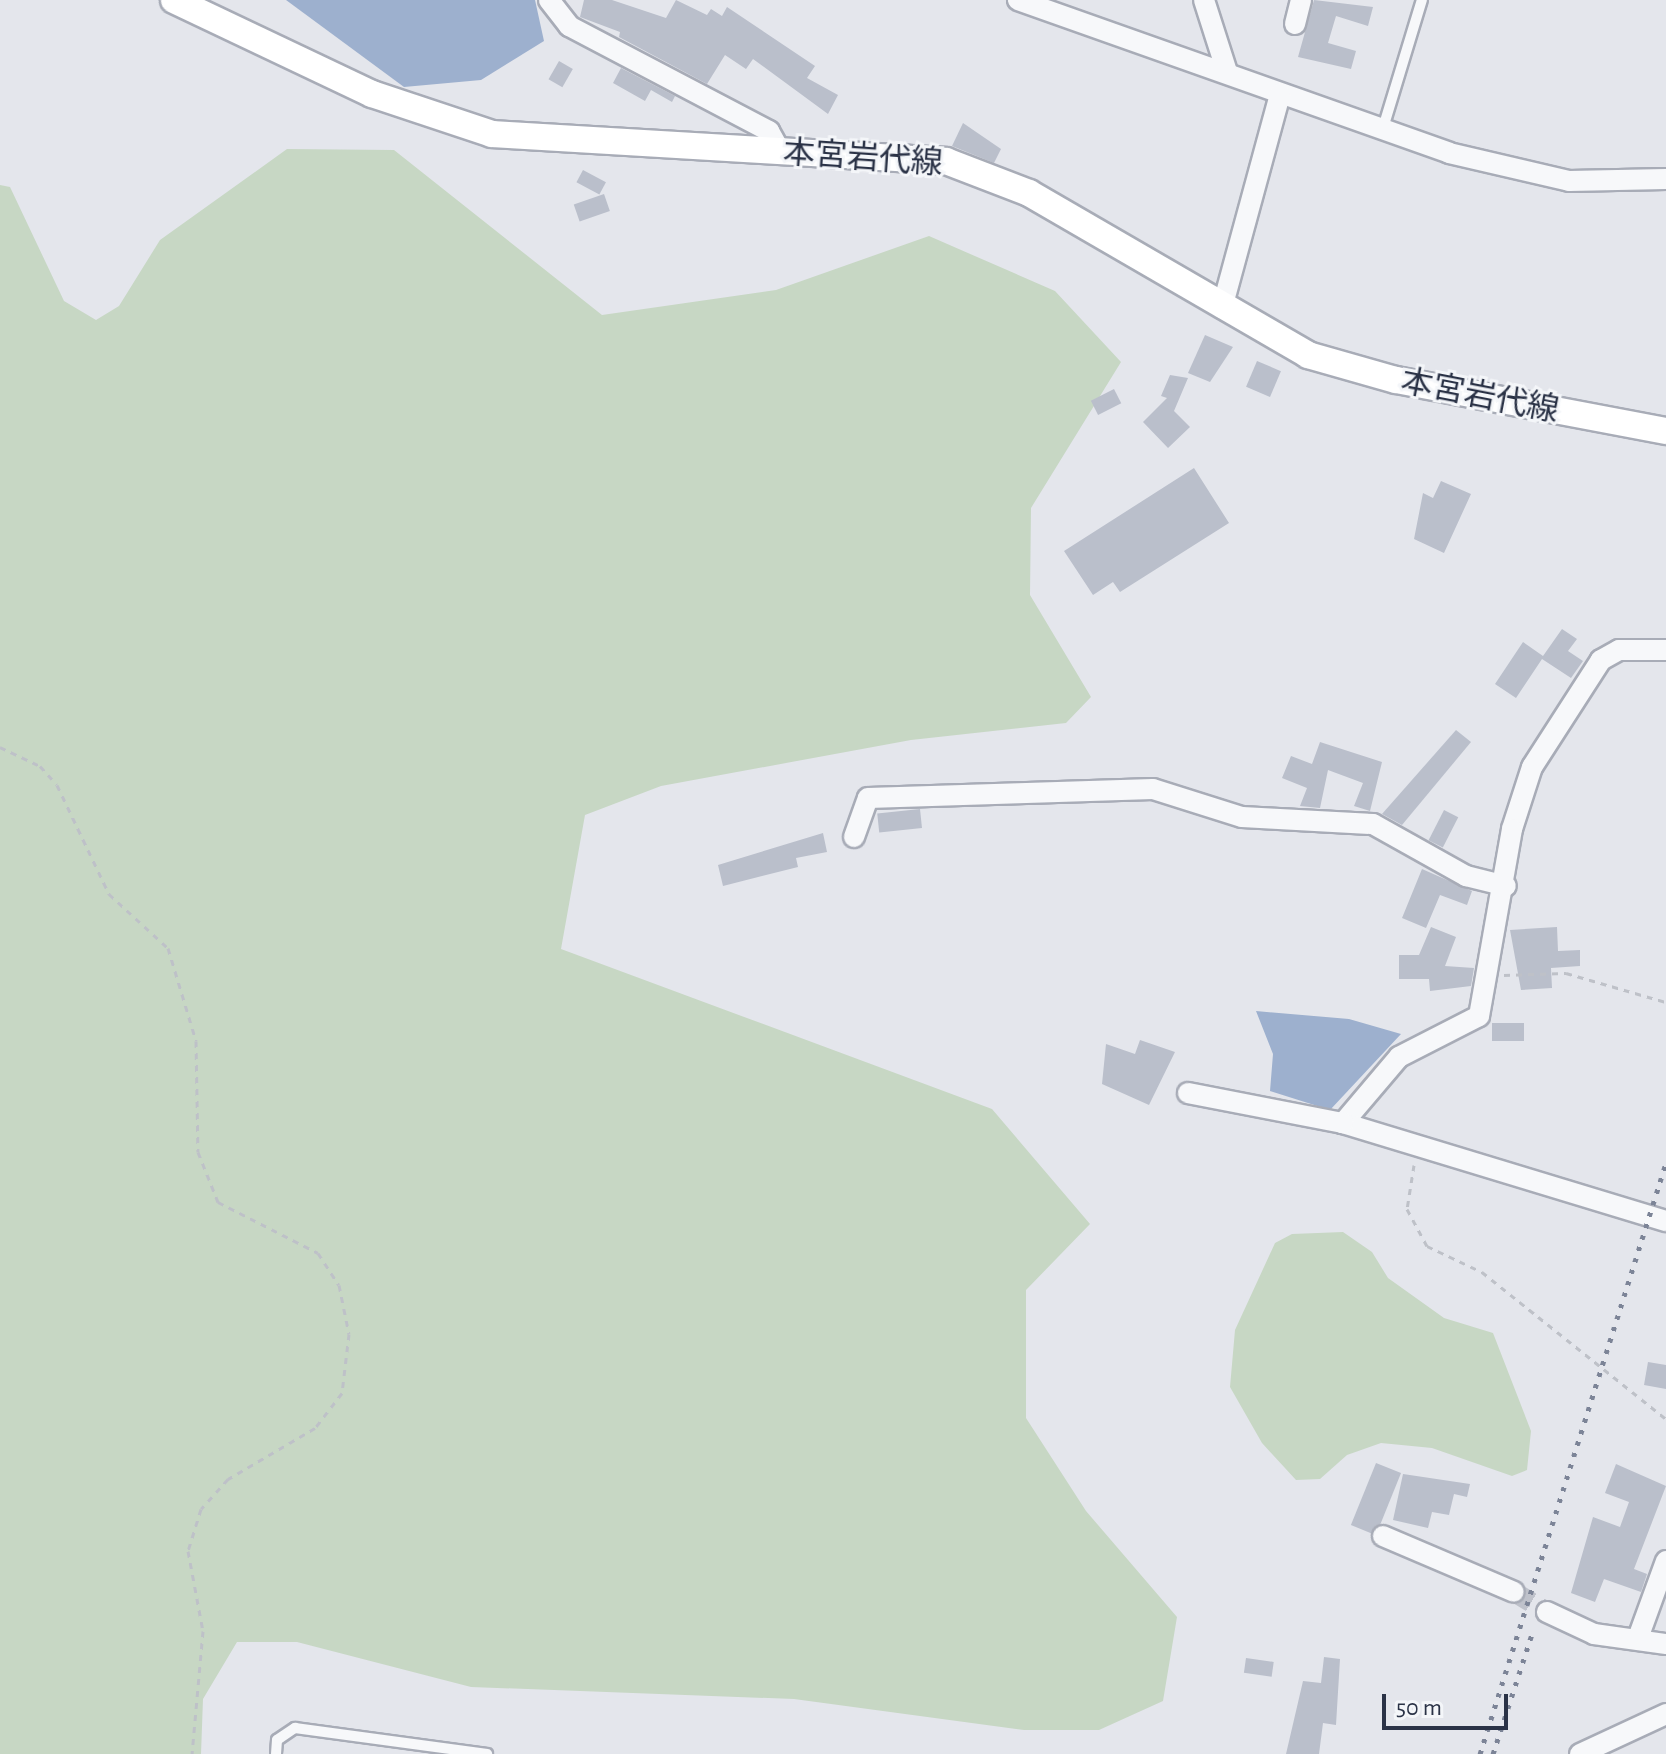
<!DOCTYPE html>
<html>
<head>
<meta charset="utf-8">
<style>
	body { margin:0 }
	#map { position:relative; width:1666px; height:1754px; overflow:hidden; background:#e4e6ec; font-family:"Alegreya Sans","Noto Sans JP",sans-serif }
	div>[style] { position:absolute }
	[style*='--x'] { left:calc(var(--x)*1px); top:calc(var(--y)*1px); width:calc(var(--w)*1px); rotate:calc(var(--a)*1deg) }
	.green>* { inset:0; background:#c7d7c4 }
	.water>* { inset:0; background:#9db0ce }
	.building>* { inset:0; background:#babfcb; transform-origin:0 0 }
	.street-tunnel>* { height:20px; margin-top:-10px; transform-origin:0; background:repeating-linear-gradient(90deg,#bfc2cb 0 20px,transparent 0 30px) }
	.path>* { height:3px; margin-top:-1.5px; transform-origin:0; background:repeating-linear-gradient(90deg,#bec1c8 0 6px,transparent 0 12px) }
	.roads { filter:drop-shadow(2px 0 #a8acb7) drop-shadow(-2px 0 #a8acb7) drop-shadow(0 2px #a8acb7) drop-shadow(0 -2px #a8acb7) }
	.lane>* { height:10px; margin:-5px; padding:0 5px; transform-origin:5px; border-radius:5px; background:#f7f8fa }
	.street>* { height:20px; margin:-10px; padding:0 10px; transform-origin:10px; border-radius:10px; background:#f7f8fa }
	.secondary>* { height:26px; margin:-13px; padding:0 13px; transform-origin:13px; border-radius:13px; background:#fff }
	.rail>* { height:5px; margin-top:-2.5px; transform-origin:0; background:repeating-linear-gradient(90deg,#7c8497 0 4px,transparent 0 12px) }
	span { translate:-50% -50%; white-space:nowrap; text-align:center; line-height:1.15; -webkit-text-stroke:6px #f4f6f9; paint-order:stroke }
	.street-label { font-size:32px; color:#2a3246 }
	.scale { position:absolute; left:1382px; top:1694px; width:126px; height:36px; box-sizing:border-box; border:4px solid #2a3246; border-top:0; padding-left:10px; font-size:24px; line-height:28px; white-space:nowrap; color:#2a3246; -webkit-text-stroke:6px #f4f6f9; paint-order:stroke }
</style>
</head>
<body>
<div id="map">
	<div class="green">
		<div style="clip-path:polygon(287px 149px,394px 150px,602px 315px,776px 290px,929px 236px,1055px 291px,1121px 362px,1031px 508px,1030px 595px,1091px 697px,1066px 723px,911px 740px,661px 786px,585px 815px,561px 949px,992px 1109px,1090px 1224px,1026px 1290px,1026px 1418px,1086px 1511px,1177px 1617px,1163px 1701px,1099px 1730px,1024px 1730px,794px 1699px,471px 1687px,297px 1642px,237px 1642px,203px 1699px,201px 1754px,0 1754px,0 185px,10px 187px,64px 301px,96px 320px,119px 306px,160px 240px)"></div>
		<div style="clip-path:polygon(1343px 1232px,1372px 1252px,1388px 1278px,1444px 1318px,1493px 1333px,1531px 1431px,1527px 1470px,1512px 1476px,1432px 1448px,1381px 1443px,1347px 1455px,1320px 1479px,1296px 1480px,1262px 1443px,1230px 1387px,1235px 1330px,1275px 1243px,1292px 1234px)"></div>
	</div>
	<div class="water">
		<div style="clip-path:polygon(286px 0,535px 0,544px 41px,481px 80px,404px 87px)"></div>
		<div style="clip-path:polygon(1256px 1011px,1349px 1019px,1401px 1034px,1330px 1110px,1270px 1091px,1273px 1054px)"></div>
	</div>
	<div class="building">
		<div style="clip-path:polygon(584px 0,612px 0,666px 18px,676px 0,707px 15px,711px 9px,722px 16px,727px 7px,815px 66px,807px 78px,838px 95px,828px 114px,753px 59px,746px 69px,725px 55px,707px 84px,619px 37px,620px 32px,580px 17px)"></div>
		<div style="clip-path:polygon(1314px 0,1373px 7px,1368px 26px,1336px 16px,1328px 43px,1356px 51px,1351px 69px,1298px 57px)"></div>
		<div style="left:559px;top:61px;width:16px;height:21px;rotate:30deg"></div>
		<div style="clip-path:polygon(621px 68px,675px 96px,672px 102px,651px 90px,645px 101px,613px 83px)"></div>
		<div style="clip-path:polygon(963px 123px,1001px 149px,994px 163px,952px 146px)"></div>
		<div style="left:583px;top:170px;width:26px;height:14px;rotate:28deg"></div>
		<div style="left:604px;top:194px;width:18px;height:32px;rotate:71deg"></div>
		<div style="clip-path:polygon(1205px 335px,1233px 347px,1210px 382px,1188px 373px)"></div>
		<div style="left:1257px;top:361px;width:26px;height:28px;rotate:23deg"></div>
		<div style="clip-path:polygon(1170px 375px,1188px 378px,1174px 411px,1190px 427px,1168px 448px,1143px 422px,1167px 398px,1161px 396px)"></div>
		<div style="left:1114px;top:389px;width:16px;height:26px;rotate:63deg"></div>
		<div style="clip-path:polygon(1194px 468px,1229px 523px,1120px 592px,1113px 582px,1093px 595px,1064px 551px)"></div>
		<div style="clip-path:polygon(1441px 481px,1471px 494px,1444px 553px,1414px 539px,1423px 493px,1433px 498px)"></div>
		<div style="clip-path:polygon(1562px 629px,1577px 639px,1568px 651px,1583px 661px,1571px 678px,1542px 659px,1516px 698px,1495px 684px,1523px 642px,1543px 656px)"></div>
		<div style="clip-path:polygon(1456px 730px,1471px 742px,1402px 825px,1382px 814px)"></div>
		<div style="clip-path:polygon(1320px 742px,1382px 762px,1370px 811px,1354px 806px,1363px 783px,1328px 770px,1320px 808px,1300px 806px,1307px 788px,1282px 778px,1291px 756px,1312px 764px)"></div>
		<div style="left:920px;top:809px;width:19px;height:43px;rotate:84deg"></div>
		<div style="left:1444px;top:810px;width:16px;height:34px;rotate:27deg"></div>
		<div style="clip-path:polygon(823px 833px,827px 852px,796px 858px,798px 867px,723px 886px,718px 865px)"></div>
		<div style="clip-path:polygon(1422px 869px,1472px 891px,1467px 905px,1440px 895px,1426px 928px,1402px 918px)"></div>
		<div style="clip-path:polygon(1431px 927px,1456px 937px,1445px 966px,1474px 968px,1471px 986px,1430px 991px,1429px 979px,1399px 979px,1399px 955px,1419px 955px)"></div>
		<div style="clip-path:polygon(1557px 927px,1558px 951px,1580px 950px,1580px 966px,1551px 968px,1552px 988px,1521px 990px,1510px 930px)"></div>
		<div style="left:1492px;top:1023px;width:32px;height:18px"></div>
		<div style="clip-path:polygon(1140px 1040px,1175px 1052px,1149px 1105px,1102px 1084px,1106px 1044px,1135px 1054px)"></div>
		<div style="clip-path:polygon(1648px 1362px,1666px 1365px,1666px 1389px,1644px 1385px)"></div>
		<div style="left:1376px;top:1463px;width:27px;height:67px;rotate:22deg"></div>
		<div style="clip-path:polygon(1616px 1464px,1666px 1486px,1634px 1569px,1647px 1574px,1641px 1592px,1604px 1579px,1595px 1602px,1571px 1593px,1593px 1517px,1620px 1527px,1629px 1502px,1605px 1493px)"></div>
		<div style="clip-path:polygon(1403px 1474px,1470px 1484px,1467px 1497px,1454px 1494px,1449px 1515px,1432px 1512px,1428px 1528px,1393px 1520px)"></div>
		<div style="clip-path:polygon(1324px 1657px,1340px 1659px,1336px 1725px,1323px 1723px,1319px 1754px,1286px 1754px,1303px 1681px,1321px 1683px)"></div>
		<div style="left:1246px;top:1658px;width:28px;height:15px;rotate:8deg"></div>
	</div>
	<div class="street-tunnel">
		<div style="--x:1514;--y:1592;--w:39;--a:31"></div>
	</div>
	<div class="path">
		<div style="--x:0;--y:747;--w:44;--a:25.4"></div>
		<div style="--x:40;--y:766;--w:25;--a:48"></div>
		<div style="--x:57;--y:785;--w:121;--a:64.5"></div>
		<div style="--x:109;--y:894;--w:80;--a:42.5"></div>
		<div style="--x:168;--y:948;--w:97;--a:73.2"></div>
		<div style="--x:196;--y:1041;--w:111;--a:89"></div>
		<div style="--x:198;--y:1152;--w:54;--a:68.2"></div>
		<div style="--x:218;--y:1202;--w:112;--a:27"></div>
		<div style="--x:318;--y:1253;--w:38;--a:57"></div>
		<div style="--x:339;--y:1285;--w:50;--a:78.5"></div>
		<div style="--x:349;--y:1334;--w:59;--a:96.8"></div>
		<div style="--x:342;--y:1393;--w:44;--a:127.6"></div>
		<div style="--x:315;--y:1428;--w:101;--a:149.6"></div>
		<div style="--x:228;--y:1479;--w:40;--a:132"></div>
		<div style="--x:201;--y:1509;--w:44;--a:107.2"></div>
		<div style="--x:188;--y:1551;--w:81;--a:79.4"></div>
		<div style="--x:203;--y:1631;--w:123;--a:95.1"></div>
		<div style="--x:1504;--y:975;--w:62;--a:-1.8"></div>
		<div style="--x:1566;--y:973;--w:104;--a:16.2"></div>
		<div style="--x:1414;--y:1165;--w:45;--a:99"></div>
		<div style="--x:1407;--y:1209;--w:42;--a:61.6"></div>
		<div style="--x:1427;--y:1246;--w:61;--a:25.3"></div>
		<div style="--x:1482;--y:1272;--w:236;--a:38.6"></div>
	</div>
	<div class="roads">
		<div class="lane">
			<div style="--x:1383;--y:128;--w:134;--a:-73.1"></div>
			<div style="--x:276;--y:1754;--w:14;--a:-86"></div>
			<div style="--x:277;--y:1740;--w:22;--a:-34"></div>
			<div style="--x:295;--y:1728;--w:194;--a:7.7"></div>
		</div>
		<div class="street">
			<div style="--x:549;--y:0;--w:33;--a:52"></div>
			<div style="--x:569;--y:26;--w:226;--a:27.7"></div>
			<div style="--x:769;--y:131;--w:23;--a:61"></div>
			<div style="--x:1018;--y:0;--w:457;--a:19.5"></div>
			<div style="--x:1449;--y:153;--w:123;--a:13.1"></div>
			<div style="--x:1569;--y:181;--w:97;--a:-1.2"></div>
			<div style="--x:1204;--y:0;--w:76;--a:72.3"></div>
			<div style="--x:1295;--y:24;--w:25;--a:-76"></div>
			<div style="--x:1222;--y:308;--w:222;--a:-74.8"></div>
			<div style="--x:1666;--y:650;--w:47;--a:180"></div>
			<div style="--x:1619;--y:650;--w:21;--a:151"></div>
			<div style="--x:1601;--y:660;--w:127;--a:122.8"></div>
			<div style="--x:1532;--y:767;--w:65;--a:107.9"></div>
			<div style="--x:1512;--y:829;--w:190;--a:100"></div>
			<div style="--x:1479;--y:1016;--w:90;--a:152.9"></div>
			<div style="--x:1399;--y:1057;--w:87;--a:130.3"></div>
			<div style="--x:1343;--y:1123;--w:338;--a:16.9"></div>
			<div style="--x:854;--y:837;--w:41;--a:-70.3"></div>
			<div style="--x:868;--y:798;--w:285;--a:-1.8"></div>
			<div style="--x:1153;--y:789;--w:93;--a:17.5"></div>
			<div style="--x:1242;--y:817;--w:131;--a:3.1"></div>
			<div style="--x:1373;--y:824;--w:107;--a:29.2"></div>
			<div style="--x:1466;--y:876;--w:41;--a:14"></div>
			<div style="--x:1188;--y:1093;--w:158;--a:11"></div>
			<div style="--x:1383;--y:1536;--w:142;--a:23.1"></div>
			<div style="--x:1547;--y:1612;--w:52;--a:25.1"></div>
			<div style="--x:1594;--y:1634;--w:73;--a:7.9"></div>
			<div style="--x:1638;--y:1638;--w:82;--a:-70"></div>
			<div style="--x:1580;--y:1754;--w:95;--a:-24.9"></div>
		</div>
		<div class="secondary">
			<div style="--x:174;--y:0;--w:219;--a:25.4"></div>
			<div style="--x:372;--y:94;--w:126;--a:18.4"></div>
			<div style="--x:492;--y:134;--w:455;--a:3.4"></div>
			<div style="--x:946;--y:161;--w:89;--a:21.1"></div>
			<div style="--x:1029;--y:193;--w:323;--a:30.1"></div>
			<div style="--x:1308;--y:355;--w:91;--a:15.9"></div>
			<div style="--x:1396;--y:380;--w:275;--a:10.7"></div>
		</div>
	</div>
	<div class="rail">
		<div style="--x:1480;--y:1754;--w:620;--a:-72.53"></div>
		<div style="--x:1493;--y:1754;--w:129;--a:-72"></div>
	</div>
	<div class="street-label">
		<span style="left:863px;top:158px;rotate:4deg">本宮岩代線</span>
		<span style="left:1480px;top:396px;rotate:11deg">本宮岩代線</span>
	</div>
	<div class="scale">50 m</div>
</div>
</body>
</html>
